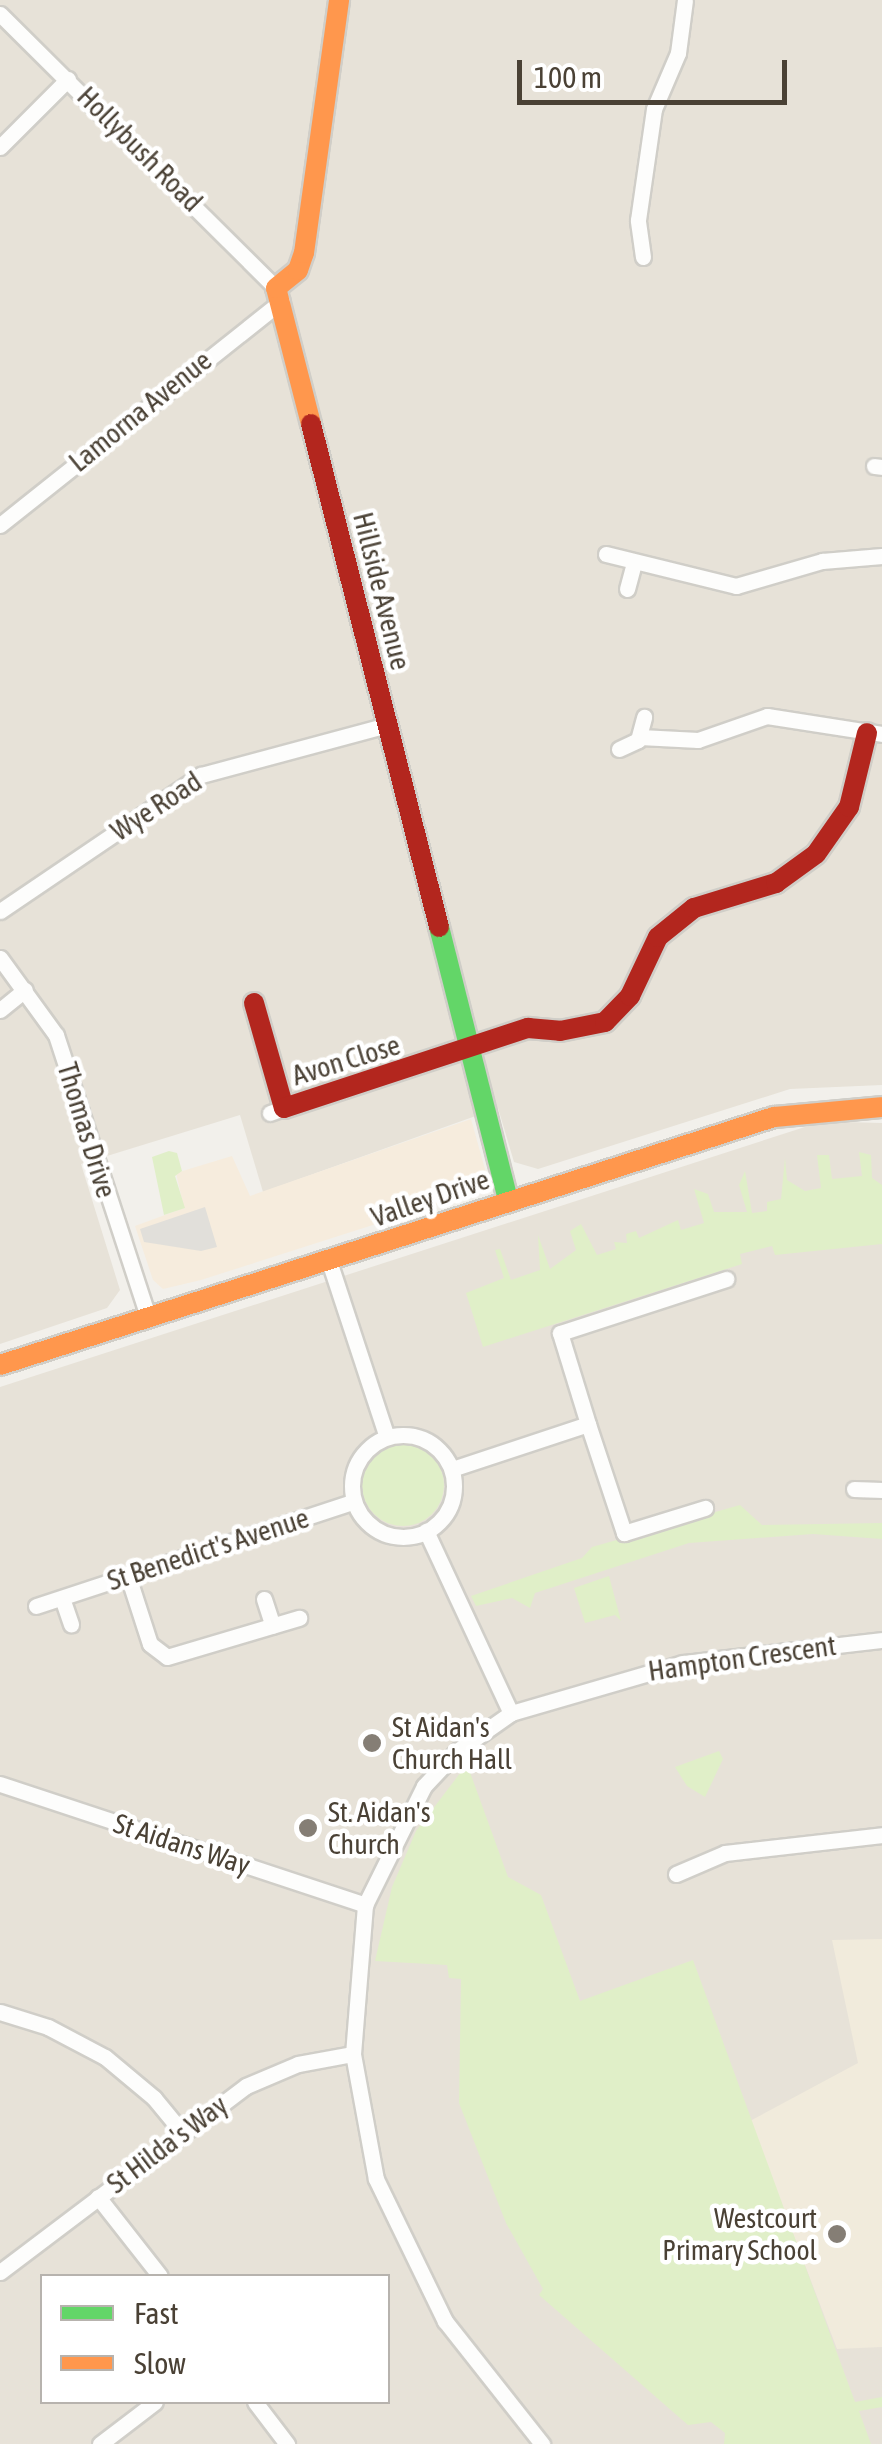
<!DOCTYPE html>
<html>
<head>
<meta charset="utf-8">
<style>
	body { margin:0 }
	#map { position:relative; width:882px; height:2444px; overflow:hidden; background:#f2f0eb; font-family:"Asap Condensed",sans-serif }
	div>[style] { position:absolute }
	[style*='--x'] { left:calc(var(--x)*1px); top:calc(var(--y)*1px); width:calc(var(--w)*1px); rotate:calc(var(--a)*1deg) }
	.residential>* { inset:0; background:#e7e2d8 }
	.commercial>* { inset:0; background:#f6ecdd }
	.education>* { inset:0; background:#f1ebdc }
	.green>* { inset:0; background:#e0efc8 }
	.round { border-radius:50% }
	.parking>* { inset:0; background:#e1dfda }
	.roads { filter:drop-shadow(2px 0 #d0cec8) drop-shadow(-2px 0 #d0cec8) drop-shadow(0 2px #d0cec8) drop-shadow(0 -2px #d0cec8) }
	.street>* { height:15px; margin:-7.5px; padding:0 7.5px; transform-origin:7.5px; border-radius:7.5px; background:#fdfdfc }
	.street>.ring { margin:-7.5px; padding:0; box-sizing:content-box; background:none; border:15px solid #fdfdfc; border-radius:50% }
	.fast>* { height:20px; margin:-10px; padding:0 10px; transform-origin:10px; border-radius:10px; background:#63d668 }
	.slow>* { height:20px; margin:-10px; padding:0 10px; transform-origin:10px; border-radius:10px; background:#ff974d }
	.jam>* { height:20px; margin:-10px; padding:0 10px; transform-origin:10px; border-radius:10px; background:#b3261e }
	.dots>* { width:28px; height:28px; translate:-50% -50%; box-sizing:border-box; border:5px solid #fff; border-radius:50% }
	span { translate:-50% -50%; white-space:nowrap; text-align:center; line-height:1.15; -webkit-text-stroke:9px #fff; paint-order:stroke }
	.street-label { font-size:28px; color:#4a4135 }
	.poi-label { font-size:28px; color:#4a4135 }
	.left { translate:0 -50%; text-align:left }
	.right { translate:-100% -50%; text-align:right }
	.legend { position:absolute; left:40px; top:2274px; width:350px; height:130px; box-sizing:border-box; background:#fff; border:2px solid #b7b3ae; margin:0; padding:12px 18px; list-style:none; font-size:30px; color:#4a4135 }
	.legend li { display:flex; align-items:center; gap:20px; height:50px }
	.legend b { width:50px; border:2px solid #b7b3ae }
	.scale { position:absolute; left:517px; top:60px; width:270px; height:45px; box-sizing:border-box; border:5px solid #4a4135; border-top:0; padding-left:12px; font-size:30px; line-height:35px; white-space:nowrap; color:#4a4135; -webkit-text-stroke:8px #fff; paint-order:stroke }
</style>
</head>
<body>
<div id="map">
	<div class="residential">
		<div style="clip-path:polygon(0 0,882px 0,882px 1085px,790px 1089px,538px 1169px,514px 1162px,498px 1108px,263px 1192px,240px 1115px,81px 1164px,120px 1290px,107px 1308px,0 1344px)"></div>
		<div style="clip-path:polygon(evenodd,844px 1122px,882px 1123px,882px 2444px,0 2444px,0 1387px,808px 1126px,844px 1122px,42px 2276px,388px 2276px,388px 2402px,42px 2402px,42px 2276px)"></div>
	</div>
	<div class="commercial">
		<div style="clip-path:polygon(471px 1119px,486px 1173px,476px 1192px,201px 1280px,163px 1289px,153px 1280px,135px 1226px,184px 1208px,176px 1173px,232px 1156px,250px 1196px)"></div>
	</div>
	<div class="education">
		<div style="clip-path:polygon(882px 1939px,882px 2347px,837px 2349px,750px 2121px,858px 2063px,832px 1940px)"></div>
	</div>
	<div class="green">
		<div style="clip-path:polygon(169px 1151px,177px 1153px,182px 1171px,175px 1176px,185px 1208px,164px 1215px,152px 1157px)"></div>
		<div style="clip-path:polygon(859px 1152px,871px 1155px,872px 1178px,882px 1185px,882px 1244px,775px 1255px,772px 1246px,740px 1254px,742px 1264px,483px 1347px,466px 1293px,504px 1278px,495px 1250px,500px 1249px,511px 1280px,540px 1270px,538px 1235px,550px 1269px,576px 1250px,570px 1231px,581px 1224px,597px 1255px,616px 1249px,614px 1242px,627px 1243px,626px 1234px,636px 1231px,639px 1238px,678px 1220px,681px 1230px,704px 1223px,694px 1189px,708px 1194px,714px 1212px,747px 1212px,739px 1185px,745px 1171px,752px 1213px,767px 1211px,767px 1202px,781px 1199px,785px 1158px,787px 1180px,805px 1191px,821px 1188px,817px 1155px,829px 1155px,832px 1179px,862px 1176px)"></div>
		<div class="round" style="left:362px;top:1444px;width:82px;height:82px"></div>
		<div style="clip-path:polygon(740px 1505px,762px 1525px,882px 1523px,882px 1539px,813px 1534px,689px 1543px,535px 1593px,530px 1608px,512px 1598px,476px 1606px,471px 1596px,582px 1558px,592px 1547px)"></div>
		<div style="clip-path:polygon(609px 1576px,621px 1621px,615px 1615px,585px 1623px,574px 1588px)"></div>
		<div style="clip-path:polygon(719px 1751px,723px 1759px,705px 1797px,687px 1786px,675px 1767px)"></div>
		<div style="clip-path:polygon(467px 1764px,508px 1877px,541px 1895px,580px 2001px,693px 1960px,855px 2402px,882px 2397px,882px 2407px,859px 2411px,871px 2444px,724px 2444px,725px 2433px,711px 2422px,688px 2425px,539px 2295px,543px 2289px,506px 2223px,459px 2103px,461px 1979px,449px 1978px,447px 1965px,375px 1961px,392px 1887px,416px 1831px)"></div>
	</div>
	<div class="parking">
		<div style="clip-path:polygon(205px 1207px,217px 1247px,201px 1251px,144px 1242px,140px 1229px)"></div>
	</div>
	<div class="roads">
		<div class="street">
			<div style="--x:0;--y:14;--w:389;--a:44.8"></div>
			<div style="--x:0;--y:147;--w:96;--a:-45"></div>
			<div style="--x:643;--y:257;--w:37;--a:-98"></div>
			<div style="--x:638;--y:220;--w:112;--a:-81.8"></div>
			<div style="--x:654;--y:109;--w:61;--a:-66.8"></div>
			<div style="--x:678;--y:53;--w:53;--a:-82.5"></div>
			<div style="--x:874;--y:466;--w:8;--a:7"></div>
			<div style="--x:0;--y:525;--w:360;--a:-38.5"></div>
			<div style="--x:606;--y:554;--w:134;--a:13.8"></div>
			<div style="--x:736;--y:586;--w:90;--a:-16.2"></div>
			<div style="--x:822;--y:561;--w:60;--a:-4.8"></div>
			<div style="--x:627;--y:589;--w:28;--a:-75"></div>
			<div style="--x:640;--y:737;--w:58;--a:3"></div>
			<div style="--x:698;--y:740;--w:73;--a:-19.2"></div>
			<div style="--x:767;--y:716;--w:116;--a:8.9"></div>
			<div style="--x:619;--y:749;--w:21;--a:-25"></div>
			<div style="--x:638;--y:740;--w:24;--a:-75"></div>
			<div style="--x:0;--y:911;--w:243;--a:-34.1"></div>
			<div style="--x:201;--y:775;--w:194;--a:-15"></div>
			<div style="--x:0;--y:958;--w:95;--a:54"></div>
			<div style="--x:56;--y:1035;--w:296;--a:71.9"></div>
			<div style="--x:0;--y:1010;--w:32;--a:-39"></div>
			<div style="--x:270;--y:1113;--w:15;--a:-20"></div>
			<div style="--x:329;--y:1261;--w:185;--a:71.8"></div>
			<div style="--x:588;--y:1424;--w:95;--a:-107.1"></div>
			<div style="--x:560;--y:1333;--w:175;--a:-18"></div>
			<div class="ring" style="left:352px;top:1435px;width:87px;height:87px"></div>
			<div style="--x:452;--y:1469;--w:143;--a:-18.3"></div>
			<div style="--x:588;--y:1424;--w:115;--a:71.7"></div>
			<div style="--x:624;--y:1533;--w:85;--a:-17.2"></div>
			<div style="--x:854;--y:1489;--w:28;--a:2"></div>
			<div style="--x:426;--y:1531;--w:201;--a:65"></div>
			<div style="--x:128;--y:1576;--w:71;--a:72.1"></div>
			<div style="--x:150;--y:1644;--w:21;--a:37"></div>
			<div style="--x:167;--y:1657;--w:138;--a:-16.5"></div>
			<div style="--x:62;--y:1598;--w:28;--a:71"></div>
			<div style="--x:264;--y:1599;--w:28;--a:72"></div>
			<div style="--x:36;--y:1606;--w:334;--a:-18.2"></div>
			<div style="--x:0;--y:1784;--w:385;--a:18.3"></div>
			<div style="--x:676;--y:1874;--w:53;--a:-23.2"></div>
			<div style="--x:725;--y:1853;--w:158;--a:-6.5"></div>
			<div style="--x:365;--y:1905;--w:133;--a:-63.6"></div>
			<div style="--x:424;--y:1786;--w:48;--a:-46.7"></div>
			<div style="--x:457;--y:1751;--w:66;--a:-35.1"></div>
			<div style="--x:511;--y:1713;--w:179;--a:-16.2"></div>
			<div style="--x:683;--y:1663;--w:200;--a:-6.6"></div>
			<div style="--x:365;--y:1905;--w:149;--a:94.6"></div>
			<div style="--x:353;--y:2054;--w:127;--a:79.6"></div>
			<div style="--x:376;--y:2179;--w:158;--a:64.1"></div>
			<div style="--x:445;--y:2321;--w:157;--a:51.7"></div>
			<div style="--x:0;--y:2012;--w:50;--a:17.4"></div>
			<div style="--x:48;--y:2027;--w:64;--a:27.8"></div>
			<div style="--x:105;--y:2057;--w:64;--a:39.9"></div>
			<div style="--x:154;--y:2098;--w:44;--a:50.5"></div>
			<div style="--x:98;--y:2197;--w:100;--a:51.9"></div>
			<div style="--x:0;--y:2272;--w:308;--a:-37.1"></div>
			<div style="--x:246;--y:2086;--w:56;--a:-22.9"></div>
			<div style="--x:298;--y:2064;--w:56;--a:-10.3"></div>
			<div style="--x:255;--y:2402;--w:53;--a:52.7"></div>
			<div style="--x:100;--y:2444;--w:69;--a:-37.4"></div>
		</div>
		<div class="fast">
			<div style="--x:439;--y:927;--w:282;--a:75.8"></div>
		</div>
		<div class="slow">
			<div style="--x:311;--y:424;--w:140;--a:-104.4"></div>
			<div style="--x:276;--y:288;--w:28;--a:-39"></div>
			<div style="--x:298;--y:270;--w:18;--a:-71"></div>
			<div style="--x:304;--y:253;--w:255;--a:-82.1"></div>
			<div style="--x:0;--y:1365;--w:813;--a:-17.77"></div>
			<div style="--x:774;--y:1117;--w:108;--a:-5.3"></div>
		</div>
		<div class="jam">
			<div style="--x:311;--y:424;--w:519;--a:75.72"></div>
			<div style="--x:254;--y:1003;--w:109;--a:74.1"></div>
			<div style="--x:284;--y:1108;--w:257;--a:-18.2"></div>
			<div style="--x:528;--y:1028;--w:32;--a:5"></div>
			<div style="--x:560;--y:1031;--w:46;--a:-11.3"></div>
			<div style="--x:605;--y:1022;--w:36;--a:-46"></div>
			<div style="--x:630;--y:996;--w:65;--a:-64.6"></div>
			<div style="--x:658;--y:937;--w:46;--a:-38.9"></div>
			<div style="--x:694;--y:908;--w:86;--a:-17"></div>
			<div style="--x:776;--y:883;--w:49;--a:-35.9"></div>
			<div style="--x:816;--y:854;--w:57;--a:-54.9"></div>
			<div style="--x:849;--y:807;--w:76;--a:-76.3"></div>
		</div>
	</div>
	<div class="dots">
		<div style="left:372px;top:1743px;background:#857e75"></div>
		<div style="left:308px;top:1828px;background:#857e75"></div>
		<div style="left:837px;top:2234px;background:#857e75"></div>
	</div>
	<div class="street-label">
		<span style="left:140px;top:149px;rotate:45deg">Hollybush Road</span>
		<span style="left:140px;top:411px;rotate:-39deg">Lamorna Avenue</span>
		<span style="left:382px;top:591px;rotate:76deg">Hillside Avenue</span>
		<span style="left:156px;top:806px;rotate:-33deg">Wye Road</span>
		<span style="left:346px;top:1060px;rotate:-17deg">Avon Close</span>
		<span style="left:87px;top:1130px;rotate:73deg">Thomas Drive</span>
		<span style="left:430px;top:1198px;rotate:-19deg">Valley Drive</span>
		<span style="left:208px;top:1549px;rotate:-18deg">St Benedict's Avenue</span>
		<span style="left:742px;top:1658px;rotate:-8deg">Hampton Crescent</span>
		<span style="left:182px;top:1844px;rotate:18deg">St Aidans Way</span>
		<span style="left:167px;top:2144px;rotate:-37deg">St Hilda's Way</span>
	</div>
	<div class="poi-label">
		<span class="left" style="left:392px;top:1743px">St Aidan's<br>Church Hall</span>
		<span class="left" style="left:328px;top:1828px">St. Aidan's<br>Church</span>
		<span class="right" style="left:817px;top:2234px">Westcourt<br>Primary School</span>
	</div>
	<ul class="legend">
	<li><b style="height:12px;background:#63d668"></b>Fast</li>
	<li><b style="height:12px;background:#ff974d"></b>Slow</li>
	</ul>
	<div class="scale">100 m</div>
</div>
</body>
</html>
